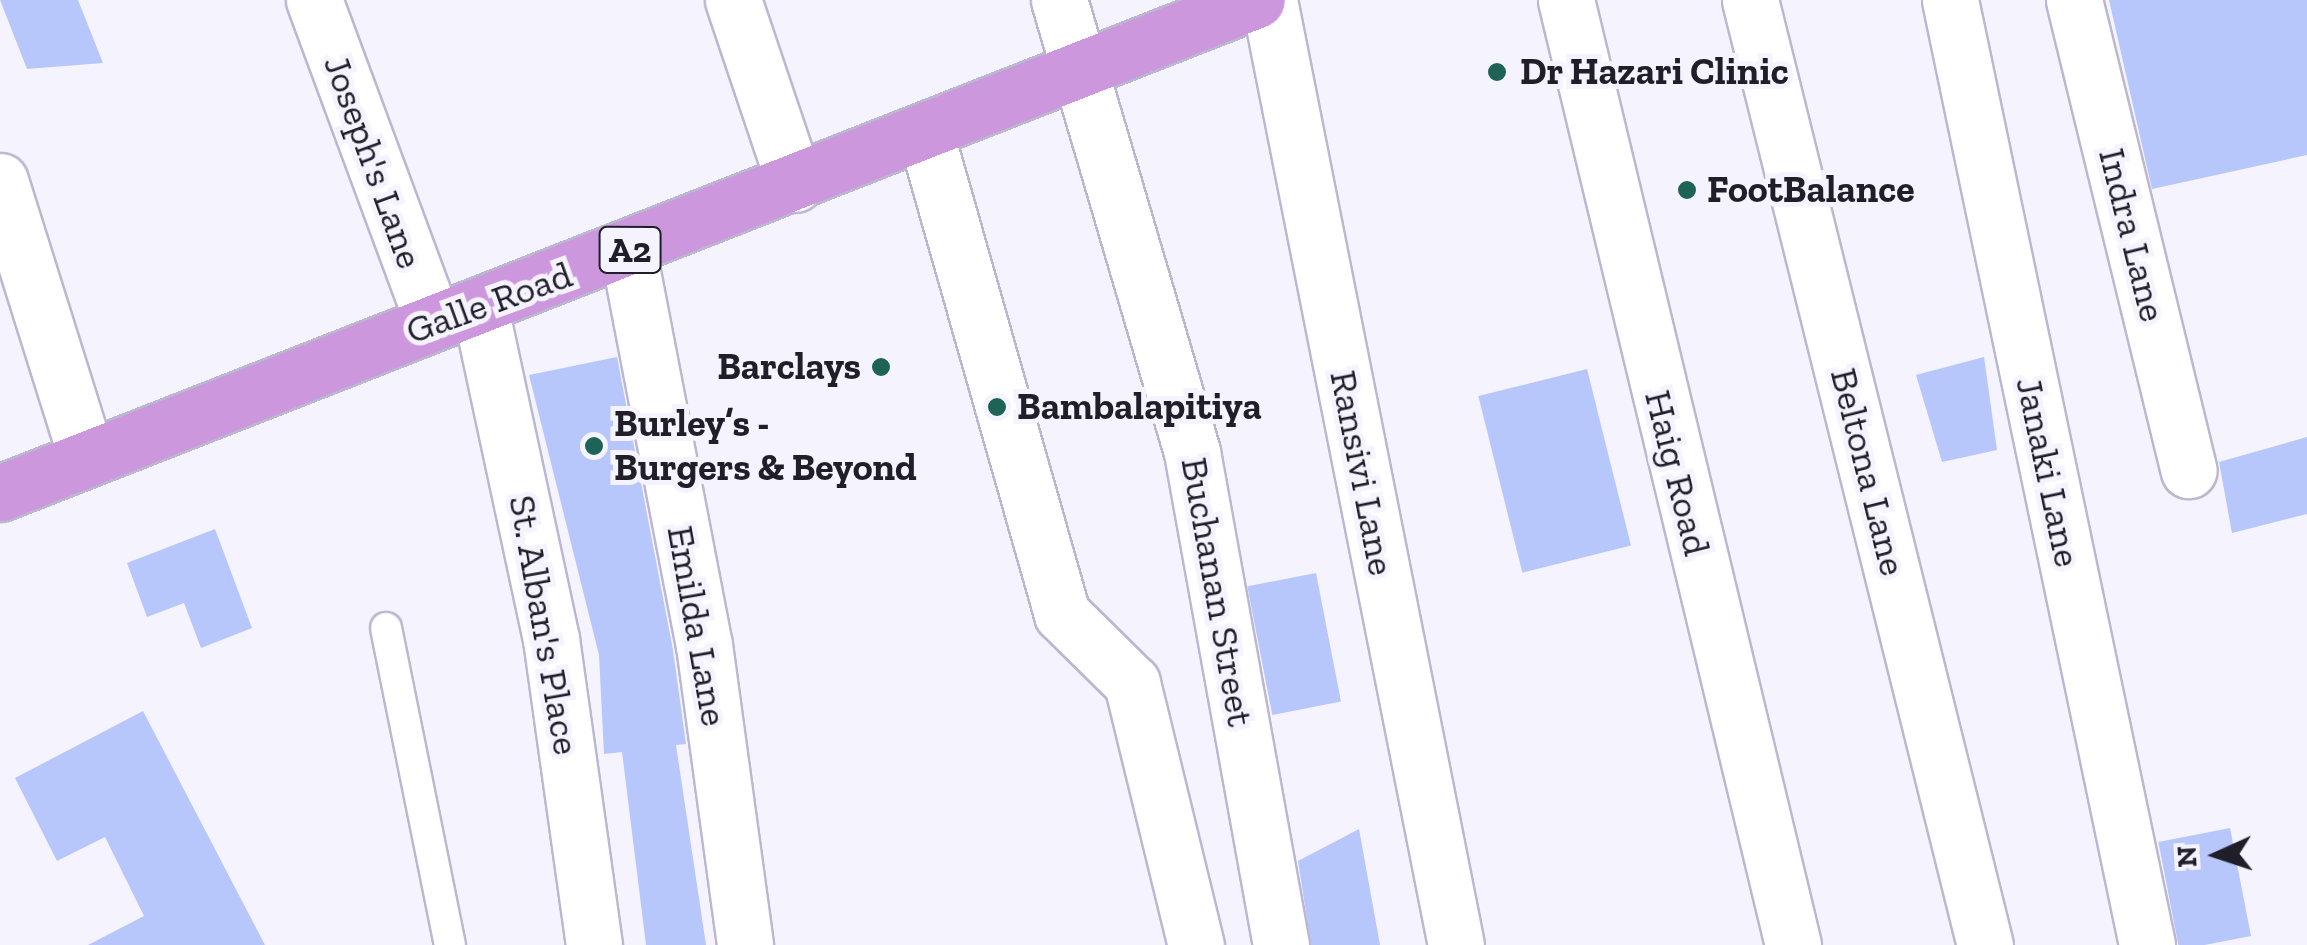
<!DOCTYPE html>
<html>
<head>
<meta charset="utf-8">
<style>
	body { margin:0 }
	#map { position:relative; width:2307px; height:945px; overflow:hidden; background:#f5f3fe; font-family:"Zilla Slab",serif }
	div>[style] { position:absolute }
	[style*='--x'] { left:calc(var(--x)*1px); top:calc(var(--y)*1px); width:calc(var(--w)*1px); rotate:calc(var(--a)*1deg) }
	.building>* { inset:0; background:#b7c7fb; transform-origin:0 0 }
	.roads { filter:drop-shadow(2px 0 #bcb7d1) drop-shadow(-2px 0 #bcb7d1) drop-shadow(0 2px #bcb7d1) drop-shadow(0 -2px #bcb7d1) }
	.lane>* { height:30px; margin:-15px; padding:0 15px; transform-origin:15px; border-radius:15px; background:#fff }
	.street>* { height:55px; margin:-27.5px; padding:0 27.5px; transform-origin:27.5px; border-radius:27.5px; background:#fff }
	.highway>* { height:55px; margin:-27.5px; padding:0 27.5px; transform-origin:27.5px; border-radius:27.5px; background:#cd97dd }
	.dots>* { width:28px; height:28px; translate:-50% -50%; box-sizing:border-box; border:5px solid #f5f3fe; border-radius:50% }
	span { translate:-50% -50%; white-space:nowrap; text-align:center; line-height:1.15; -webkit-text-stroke:10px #f5f3fe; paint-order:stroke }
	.shield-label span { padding:2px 8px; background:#f5f3fe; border:2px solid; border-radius:8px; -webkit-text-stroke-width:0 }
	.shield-label { font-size:35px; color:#201e28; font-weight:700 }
	.poi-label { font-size:38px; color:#201e28; font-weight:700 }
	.left { translate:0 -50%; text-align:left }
	.right { translate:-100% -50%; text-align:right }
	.street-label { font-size:38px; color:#201e28 }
	.north { position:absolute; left:2167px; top:805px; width:100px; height:100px; -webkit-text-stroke:8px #f5f3fe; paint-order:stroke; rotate:267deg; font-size:28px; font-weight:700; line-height:40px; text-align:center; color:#201e28 }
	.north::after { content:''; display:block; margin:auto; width:35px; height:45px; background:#201e28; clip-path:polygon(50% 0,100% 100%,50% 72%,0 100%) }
</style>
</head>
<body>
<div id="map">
	<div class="building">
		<div style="clip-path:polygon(0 0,78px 0,103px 63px,27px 69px)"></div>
		<div style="clip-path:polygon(2109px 0,2307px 0,2307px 155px,2152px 189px)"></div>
		<div style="clip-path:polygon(617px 357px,673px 650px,686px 744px,676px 745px,706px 945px,646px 945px,622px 752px,604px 754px,599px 655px,529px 375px)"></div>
		<div style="clip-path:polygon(1984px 357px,1997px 450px,1942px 462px,1916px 375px)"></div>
		<div style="left:1587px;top:369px;width:182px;height:112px;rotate:76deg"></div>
		<div style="clip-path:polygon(2307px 437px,2307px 514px,2232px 533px,2219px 462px)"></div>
		<div style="clip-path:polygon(215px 529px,252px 628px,201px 648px,184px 603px,147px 617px,127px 563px)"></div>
		<div style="left:1316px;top:573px;width:131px;height:70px;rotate:79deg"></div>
		<div style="clip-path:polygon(143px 711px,265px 945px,88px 945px,144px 916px,105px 837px,57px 861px,15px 778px)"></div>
		<div style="left:2230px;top:828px;width:110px;height:73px;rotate:79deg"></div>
		<div style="clip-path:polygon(1359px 829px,1380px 945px,1311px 945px,1298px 861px)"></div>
	</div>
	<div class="roads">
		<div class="lane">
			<div style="--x:386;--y:628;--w:323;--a:78.6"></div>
		</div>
		<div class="street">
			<div style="--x:314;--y:0;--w:343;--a:69.7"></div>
			<div style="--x:733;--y:0;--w:194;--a:71.4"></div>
			<div style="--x:1059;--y:0;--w:471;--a:73.6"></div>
			<div style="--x:1192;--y:452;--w:501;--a:79.77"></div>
			<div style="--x:1269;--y:0;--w:963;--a:78.81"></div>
			<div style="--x:1566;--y:0;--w:972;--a:76.49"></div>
			<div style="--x:1750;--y:0;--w:974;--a:76.04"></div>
			<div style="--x:1950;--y:0;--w:965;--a:78.22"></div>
			<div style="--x:2074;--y:0;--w:484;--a:76.3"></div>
			<div style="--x:925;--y:132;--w:501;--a:74.13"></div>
			<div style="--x:1062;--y:614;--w:98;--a:44.6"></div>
			<div style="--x:1132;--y:683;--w:270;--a:76.3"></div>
			<div style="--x:0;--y:181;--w:288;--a:72.6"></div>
			<div style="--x:628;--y:251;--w:401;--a:79.1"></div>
			<div style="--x:704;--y:645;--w:303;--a:82.2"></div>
			<div style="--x:480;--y:308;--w:339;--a:77.9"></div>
			<div style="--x:551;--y:639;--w:309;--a:82"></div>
		</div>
		<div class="highway">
			<div style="--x:0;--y:493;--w:1350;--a:-21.42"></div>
		</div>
	</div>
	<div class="dots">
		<div style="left:1497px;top:72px;background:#1e6456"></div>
		<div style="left:1687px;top:190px;background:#1e6456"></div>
		<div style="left:881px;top:367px;background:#1e6456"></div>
		<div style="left:997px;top:407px;background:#1e6456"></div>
		<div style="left:594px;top:446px;background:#1e6456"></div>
	</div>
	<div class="shield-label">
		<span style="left:630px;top:250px">A2</span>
	</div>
	<div class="poi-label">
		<span class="left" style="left:1520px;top:72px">Dr Hazari Clinic</span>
		<span class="left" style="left:1707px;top:190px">FootBalance</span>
		<span class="right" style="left:861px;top:367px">Barclays</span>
		<span class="left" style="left:1017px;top:407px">Bambalapitiya</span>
		<span class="left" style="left:614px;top:446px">Burley’s -<br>Burgers &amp; Beyond</span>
	</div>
	<div class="street-label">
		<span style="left:373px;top:162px;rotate:70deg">Joseph's Lane</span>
		<span style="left:2132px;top:235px;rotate:76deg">Indra Lane</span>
		<span style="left:489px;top:303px;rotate:-20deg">Galle Road</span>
		<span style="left:1868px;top:472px;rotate:76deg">Beltona Lane</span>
		<span style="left:2048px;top:472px;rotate:78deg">Janaki Lane</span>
		<span style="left:1362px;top:473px;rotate:79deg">Ransivi Lane</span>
		<span style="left:1677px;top:473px;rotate:76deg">Haig Road</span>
		<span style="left:1217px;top:592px;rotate:80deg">Buchanan Street</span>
		<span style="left:544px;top:625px;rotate:80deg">St. Alban's Place</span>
		<span style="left:697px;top:626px;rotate:80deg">Emilda Lane</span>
	</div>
	<div class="north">N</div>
</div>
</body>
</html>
